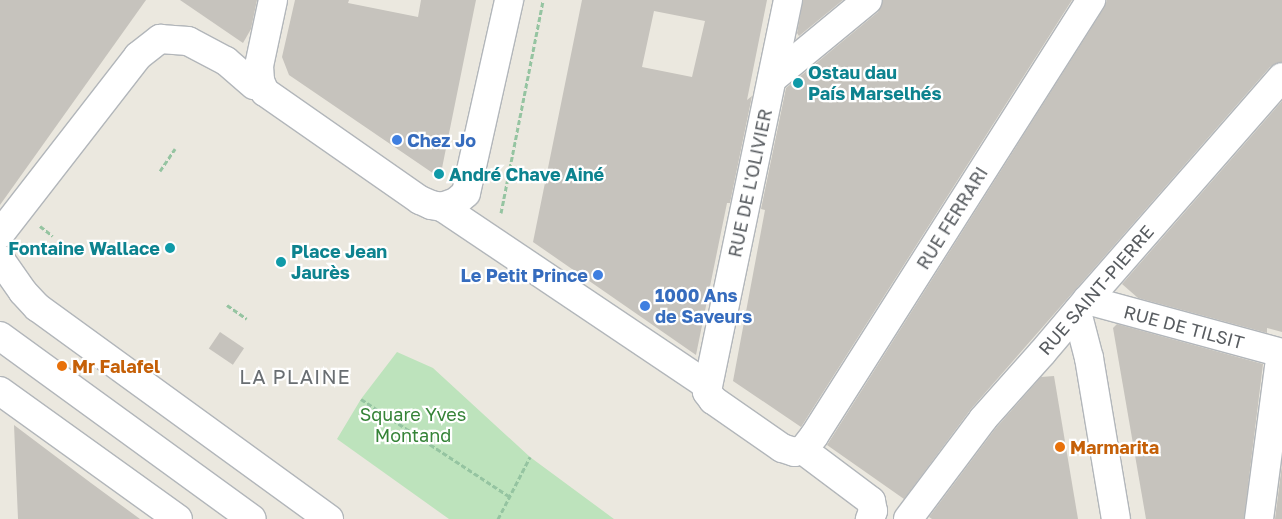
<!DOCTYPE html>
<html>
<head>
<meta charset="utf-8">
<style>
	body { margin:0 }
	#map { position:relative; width:1282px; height:519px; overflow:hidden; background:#ebe8df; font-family:"Golos Text",sans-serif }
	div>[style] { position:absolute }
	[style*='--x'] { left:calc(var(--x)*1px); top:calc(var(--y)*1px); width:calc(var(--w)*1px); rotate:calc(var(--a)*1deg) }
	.green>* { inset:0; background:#bde3bc }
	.building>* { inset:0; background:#c6c3bd; transform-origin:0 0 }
	.path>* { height:3px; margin-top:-1.5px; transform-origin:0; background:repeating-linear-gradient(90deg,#95c4a1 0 5px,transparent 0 7.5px) }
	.roads { filter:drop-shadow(1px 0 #b2b6ba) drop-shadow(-1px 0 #b2b6ba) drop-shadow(0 1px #b2b6ba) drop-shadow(0 -1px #b2b6ba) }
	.minor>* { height:28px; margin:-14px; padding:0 14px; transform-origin:14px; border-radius:14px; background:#fff }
	.dots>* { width:14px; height:14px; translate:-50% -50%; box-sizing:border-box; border:2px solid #fff; border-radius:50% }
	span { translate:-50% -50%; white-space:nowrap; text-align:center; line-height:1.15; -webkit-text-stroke:4.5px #fff; paint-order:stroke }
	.culture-label { font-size:18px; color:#0d838f; font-weight:700 }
	.left { translate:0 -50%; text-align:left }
	.right { translate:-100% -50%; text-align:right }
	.shop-label { font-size:18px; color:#366cbe; font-weight:700 }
	.street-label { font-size:18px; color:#585c60 }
	.food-label { font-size:18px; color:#c56008; font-weight:700 }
	.park-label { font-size:18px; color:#358337 }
	.quarter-label { font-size:20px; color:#696e72; letter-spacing:1px }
</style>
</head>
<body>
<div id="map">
	<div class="green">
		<div style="clip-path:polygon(397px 352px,433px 368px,530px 457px,614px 519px,449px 519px,337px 439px,361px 399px)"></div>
	</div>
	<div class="building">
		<div style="clip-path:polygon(0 0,146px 0,0 205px)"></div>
		<div style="clip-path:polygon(180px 0,257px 0,251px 29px,243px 43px)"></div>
		<div style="clip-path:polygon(295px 0,349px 0,348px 3px,418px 17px,421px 0,476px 0,440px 178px,289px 75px,282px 57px)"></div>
		<div style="clip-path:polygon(evenodd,582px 0,767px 0,747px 100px,752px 96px,730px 203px,727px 203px,696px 355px,533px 242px,582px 0,654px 11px,705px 21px,692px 77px,642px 67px,654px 11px)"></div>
		<div style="clip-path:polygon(803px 0,843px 0,799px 36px,797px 33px)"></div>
		<div style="clip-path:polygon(883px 0,1072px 0,801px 427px,733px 381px,765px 210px,761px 209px,786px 88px,878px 12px)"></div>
		<div style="clip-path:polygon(1107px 0,1282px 0,1282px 62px,1270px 67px,971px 409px,904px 499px,827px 445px,1104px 8px)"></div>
		<div style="clip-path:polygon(1282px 101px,1282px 332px,1267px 328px,1267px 333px,1138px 298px,1122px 284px)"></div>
		<div style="clip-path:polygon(1117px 324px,1263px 364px,1244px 519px,1146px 519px,1113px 328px)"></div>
		<div style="left:220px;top:332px;width:29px;height:20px;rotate:34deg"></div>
		<div style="clip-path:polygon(1054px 376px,1078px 519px,932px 519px,929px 517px,995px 429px,1041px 377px)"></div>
		<div style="clip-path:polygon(14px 425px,91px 483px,140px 519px,18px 519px)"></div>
		<div style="clip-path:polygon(1282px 464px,1282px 519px,1275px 519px)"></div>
	</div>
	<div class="path">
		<div style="--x:160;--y:171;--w:27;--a:-56"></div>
		<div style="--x:501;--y:213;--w:217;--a:-78.8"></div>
		<div style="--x:40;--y:226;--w:16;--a:38"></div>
		<div style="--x:227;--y:305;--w:24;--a:35"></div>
		<div style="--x:361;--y:399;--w:178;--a:33.3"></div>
		<div style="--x:498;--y:519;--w:70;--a:-62.7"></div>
	</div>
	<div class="roads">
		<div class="minor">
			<div style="--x:273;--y:0;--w:67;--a:102"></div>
			<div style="--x:259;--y:66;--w:15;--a:86"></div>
			<div style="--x:260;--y:81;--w:12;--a:66"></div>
			<div style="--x:265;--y:92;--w:189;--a:34.9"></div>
			<div style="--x:420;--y:200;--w:12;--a:24"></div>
			<div style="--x:431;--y:205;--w:11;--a:10"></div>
			<div style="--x:442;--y:207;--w:15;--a:-20"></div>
			<div style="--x:456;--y:202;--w:13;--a:-42"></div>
			<div style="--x:466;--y:193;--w:198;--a:-77.4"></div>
			<div style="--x:788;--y:0;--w:400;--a:101.7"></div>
			<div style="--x:707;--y:392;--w:10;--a:53"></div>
			<div style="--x:713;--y:400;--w:84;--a:34.8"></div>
			<div style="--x:782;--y:448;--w:13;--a:18"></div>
			<div style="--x:794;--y:452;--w:9;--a:-13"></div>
			<div style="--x:803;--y:450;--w:18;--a:-52"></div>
			<div style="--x:814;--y:436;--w:517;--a:-57.57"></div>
			<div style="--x:772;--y:79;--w:124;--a:-39.5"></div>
			<div style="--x:442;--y:207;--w:319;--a:33.9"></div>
			<div style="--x:0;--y:234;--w:225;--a:-52.2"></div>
			<div style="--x:138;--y:56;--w:28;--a:-38"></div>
			<div style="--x:160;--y:39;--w:28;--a:4"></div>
			<div style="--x:188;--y:41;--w:43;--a:27.8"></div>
			<div style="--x:226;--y:61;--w:37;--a:41"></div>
			<div style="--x:0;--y:259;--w:40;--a:55.1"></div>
			<div style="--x:23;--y:292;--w:21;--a:47"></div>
			<div style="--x:37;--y:307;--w:361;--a:36"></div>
			<div style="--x:1087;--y:300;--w:202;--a:15.2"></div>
			<div style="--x:1077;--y:312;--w:48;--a:75.4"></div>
			<div style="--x:1089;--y:358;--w:163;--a:80.5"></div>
			<div style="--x:0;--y:336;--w:311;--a:36"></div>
			<div style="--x:0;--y:391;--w:219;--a:35.7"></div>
			<div style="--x:803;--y:450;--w:85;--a:36.9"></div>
			<div style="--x:871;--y:501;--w:10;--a:79"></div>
			<div style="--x:873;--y:511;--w:9;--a:111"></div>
			<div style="--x:908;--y:519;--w:125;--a:-53.1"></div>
			<div style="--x:983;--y:419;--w:89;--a:-48.2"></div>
			<div style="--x:1042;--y:353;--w:70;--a:-49.7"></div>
			<div style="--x:1087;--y:300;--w:296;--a:-48.8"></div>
			<div style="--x:1259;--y:519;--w:167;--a:-82.5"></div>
		</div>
	</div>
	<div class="dots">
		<div style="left:798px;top:83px;background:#0f9aa8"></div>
		<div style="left:397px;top:140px;background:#3f7fe0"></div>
		<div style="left:439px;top:174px;background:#0f9aa8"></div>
		<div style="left:170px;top:248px;background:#0f9aa8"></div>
		<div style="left:281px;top:262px;background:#0f9aa8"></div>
		<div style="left:598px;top:275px;background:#3f7fe0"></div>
		<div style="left:645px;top:306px;background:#3f7fe0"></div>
		<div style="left:62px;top:366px;background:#e8710a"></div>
		<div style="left:1060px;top:447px;background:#e8710a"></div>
	</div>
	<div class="culture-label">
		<span class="left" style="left:808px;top:83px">Ostau dau<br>País Marselhés</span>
		<span class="left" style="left:449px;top:174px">André Chave Ainé</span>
		<span class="right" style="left:160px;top:248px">Fontaine Wallace</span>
		<span class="left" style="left:291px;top:262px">Place Jean<br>Jaurès</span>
	</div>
	<div class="shop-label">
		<span class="left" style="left:407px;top:140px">Chez Jo</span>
		<span class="right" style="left:588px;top:275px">Le Petit Prince</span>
		<span class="left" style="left:655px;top:306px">1000 Ans<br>de Saveurs</span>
	</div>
	<div class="street-label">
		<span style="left:750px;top:183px;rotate:-78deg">RUE DE L'OLIVIER</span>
		<span style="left:952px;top:218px;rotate:-58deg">RUE FERRARI</span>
		<span style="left:1096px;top:290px;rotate:-49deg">RUE SAINT-PIERRE</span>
		<span style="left:1184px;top:327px;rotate:15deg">RUE DE TILSIT</span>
	</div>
	<div class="food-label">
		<span class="left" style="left:72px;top:366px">Mr Falafel</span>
		<span class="left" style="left:1070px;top:447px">Marmarita</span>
	</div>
	<div class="park-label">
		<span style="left:413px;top:425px">Square Yves<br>Montand</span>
	</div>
	<div class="quarter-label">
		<span style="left:295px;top:376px">LA PLAINE</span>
	</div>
</div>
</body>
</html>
